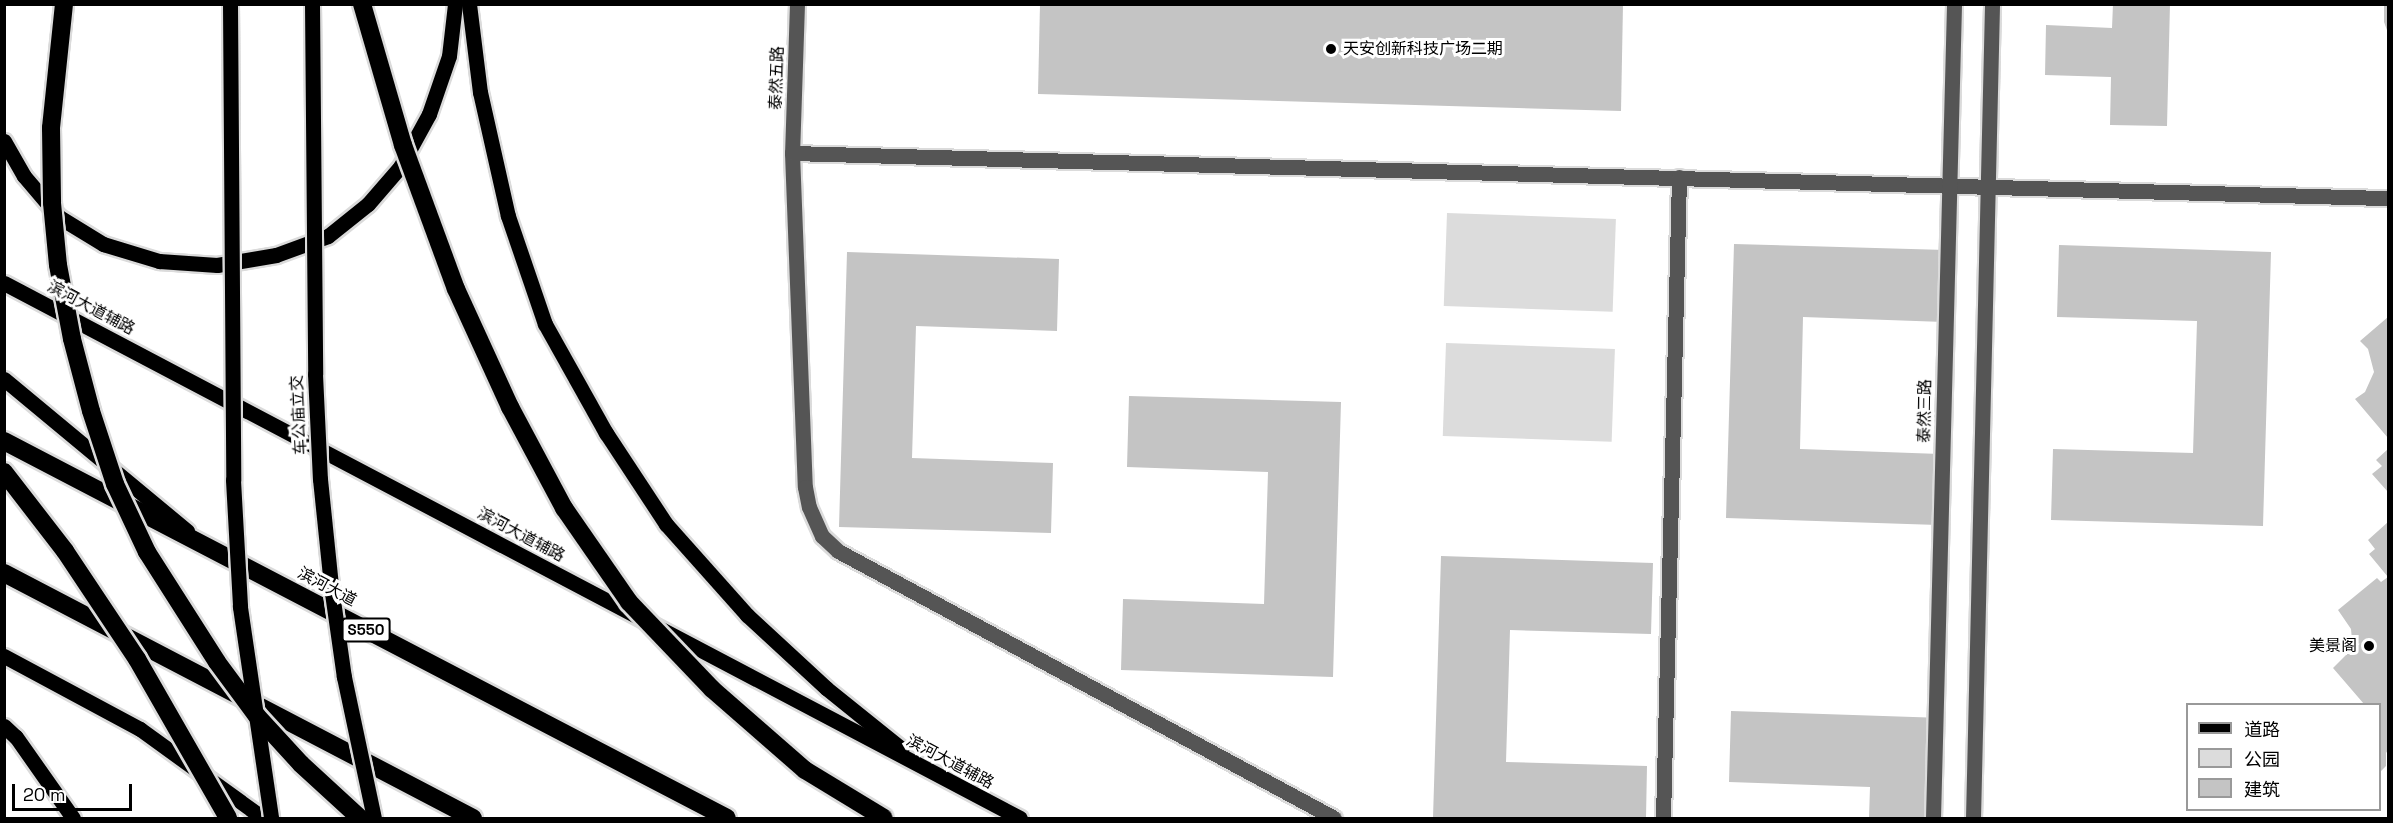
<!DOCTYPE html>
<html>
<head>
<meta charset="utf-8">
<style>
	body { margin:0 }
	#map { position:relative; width:2393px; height:823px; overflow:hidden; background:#fff; font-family:"Space Grotesk","Noto Sans SC",sans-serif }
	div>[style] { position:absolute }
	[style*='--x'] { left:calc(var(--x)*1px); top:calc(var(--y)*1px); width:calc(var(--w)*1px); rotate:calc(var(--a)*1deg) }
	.green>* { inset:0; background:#dcdcdc; transform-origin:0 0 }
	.building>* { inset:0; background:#c4c4c4 }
	.roads { filter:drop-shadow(2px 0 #dbdbdb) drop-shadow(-2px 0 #dbdbdb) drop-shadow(0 2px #dbdbdb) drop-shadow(0 -2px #dbdbdb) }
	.minor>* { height:15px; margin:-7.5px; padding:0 7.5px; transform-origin:7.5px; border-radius:7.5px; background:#555 }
	.major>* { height:15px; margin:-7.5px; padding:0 7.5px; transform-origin:7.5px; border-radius:7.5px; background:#000 }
	.highway>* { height:18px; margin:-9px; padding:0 9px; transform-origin:9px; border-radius:9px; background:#000 }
	.bridges { filter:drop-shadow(2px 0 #dbdbdb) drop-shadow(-2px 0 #dbdbdb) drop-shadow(0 2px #dbdbdb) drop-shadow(0 -2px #dbdbdb) }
	.major-bridge>* { height:15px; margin:-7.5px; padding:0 7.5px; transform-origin:7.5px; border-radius:7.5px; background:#000 }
	.highway-bridge>* { height:18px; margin:-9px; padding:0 9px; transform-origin:9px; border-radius:9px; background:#000 }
	.dots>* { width:16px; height:16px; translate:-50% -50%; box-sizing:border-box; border:3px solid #fff; border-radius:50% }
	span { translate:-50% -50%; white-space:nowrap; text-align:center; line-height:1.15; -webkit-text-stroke:6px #fff; paint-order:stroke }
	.shield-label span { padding:2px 4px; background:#fff; border:2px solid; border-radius:4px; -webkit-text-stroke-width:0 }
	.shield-label { font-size:15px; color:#000; font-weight:700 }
	.poi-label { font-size:16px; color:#000 }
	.left { translate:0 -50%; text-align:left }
	.right { translate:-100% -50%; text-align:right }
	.street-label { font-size:16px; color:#000 }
	.frame { position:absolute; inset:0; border:6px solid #000; pointer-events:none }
	.legend { position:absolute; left:2186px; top:703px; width:195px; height:108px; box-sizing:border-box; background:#fff; border:2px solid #999; margin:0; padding:8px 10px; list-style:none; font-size:18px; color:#000 }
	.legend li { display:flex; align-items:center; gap:12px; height:30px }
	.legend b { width:30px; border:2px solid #999 }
	.scale { position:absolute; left:12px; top:784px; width:120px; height:27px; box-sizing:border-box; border:3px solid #000; border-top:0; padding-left:8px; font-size:18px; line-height:21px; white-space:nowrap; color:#000; -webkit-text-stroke:4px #fff; paint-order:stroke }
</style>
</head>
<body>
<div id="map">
	<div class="green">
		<div style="left:1447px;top:213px;width:169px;height:93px;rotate:2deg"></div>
		<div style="left:1446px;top:343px;width:169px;height:93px;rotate:2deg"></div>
	</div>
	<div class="building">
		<div style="clip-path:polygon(1040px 4px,1623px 4px,1621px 111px,1038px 94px)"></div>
		<div style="clip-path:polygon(2113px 4px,2170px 4px,2167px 126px,2110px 125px,2111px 77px,2045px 75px,2046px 25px,2112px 28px)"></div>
		<div style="clip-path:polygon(2384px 4px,2388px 4px,2388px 33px,2384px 22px)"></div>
		<div style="clip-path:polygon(1734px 244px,1946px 250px,1944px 322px,1803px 317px,1800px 449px,1940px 454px,1938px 525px,1726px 518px)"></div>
		<div style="clip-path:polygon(2059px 245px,2271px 252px,2263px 526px,2051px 520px,2053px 449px,2193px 453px,2197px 321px,2057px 317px)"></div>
		<div style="clip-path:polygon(847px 252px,1059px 259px,1057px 331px,916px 326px,912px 458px,1053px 463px,1051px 533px,839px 527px)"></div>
		<div style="clip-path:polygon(2388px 317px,2388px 438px,2355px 399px,2365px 392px,2374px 372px,2368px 349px,2360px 341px)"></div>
		<div style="clip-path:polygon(1129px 396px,1341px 402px,1333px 677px,1121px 670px,1123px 599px,1264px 604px,1268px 472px,1127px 467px)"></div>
		<div style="clip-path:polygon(2388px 449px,2388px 492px,2372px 474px,2382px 466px,2376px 460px)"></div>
		<div style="clip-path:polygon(2388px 522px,2388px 750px,2386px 753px,2386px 766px,2380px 772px,2380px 704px,2364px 704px,2333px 668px,2349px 652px,2352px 640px,2351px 629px,2338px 610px,2377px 578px,2381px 582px,2388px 577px,2369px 554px,2375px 549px,2368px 540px)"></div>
		<div style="clip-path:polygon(1441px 556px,1653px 563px,1651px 634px,1510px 630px,1506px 762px,1647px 766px,1646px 818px,1433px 818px)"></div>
		<div style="clip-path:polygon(1731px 711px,1943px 718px,1940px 818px,1869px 818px,1870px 787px,1729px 782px)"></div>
	</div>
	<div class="roads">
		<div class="minor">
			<div style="--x:797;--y:4;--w:149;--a:91.9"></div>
			<div style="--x:792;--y:153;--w:334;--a:87.8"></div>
			<div style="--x:805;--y:487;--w:20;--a:79"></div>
			<div style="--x:809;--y:507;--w:32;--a:66"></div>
			<div style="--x:822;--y:536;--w:22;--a:43"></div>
			<div style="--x:838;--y:551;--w:563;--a:28.29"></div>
			<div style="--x:792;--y:153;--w:1597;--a:1.62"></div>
			<div style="--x:1663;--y:818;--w:641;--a:-88.57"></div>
			<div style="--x:1933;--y:818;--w:814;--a:-88.52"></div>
			<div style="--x:1973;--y:818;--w:814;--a:-88.66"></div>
		</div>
		<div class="major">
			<div style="--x:469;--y:4;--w:89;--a:82.9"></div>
			<div style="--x:480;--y:92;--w:127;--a:77.3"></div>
			<div style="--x:508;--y:216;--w:114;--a:71.1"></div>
			<div style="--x:545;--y:324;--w:125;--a:60.8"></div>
			<div style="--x:606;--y:433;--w:109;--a:56.6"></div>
			<div style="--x:666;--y:524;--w:122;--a:48.3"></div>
			<div style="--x:747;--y:615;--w:108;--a:42.7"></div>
			<div style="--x:826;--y:688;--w:97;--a:38.8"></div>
			<div style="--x:4;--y:141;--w:40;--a:60.3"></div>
			<div style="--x:24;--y:176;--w:54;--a:49.5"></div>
			<div style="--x:59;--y:217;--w:52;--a:31.5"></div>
			<div style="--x:103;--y:244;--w:59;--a:16.9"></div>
			<div style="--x:159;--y:261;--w:58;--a:3.9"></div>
			<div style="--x:217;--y:265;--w:60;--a:-9.6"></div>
			<div style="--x:276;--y:255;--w:55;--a:-20.1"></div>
			<div style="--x:328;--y:236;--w:51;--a:-38.7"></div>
			<div style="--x:368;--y:204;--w:49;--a:-49.1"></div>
			<div style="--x:400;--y:167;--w:60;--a:-61.3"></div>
			<div style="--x:429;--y:114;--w:61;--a:-71"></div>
			<div style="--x:449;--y:56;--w:52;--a:-83.4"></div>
			<div style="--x:4;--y:283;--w:1148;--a:27.77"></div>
			<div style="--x:4;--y:379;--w:238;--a:39.7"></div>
			<div style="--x:4;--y:656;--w:154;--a:28.2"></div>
			<div style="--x:140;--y:729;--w:152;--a:35.9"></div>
			<div style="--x:4;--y:726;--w:16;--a:43"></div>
			<div style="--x:16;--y:737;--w:99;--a:54.9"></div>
		</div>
		<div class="highway">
			<div style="--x:4;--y:441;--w:815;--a:27.54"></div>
			<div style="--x:4;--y:573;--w:529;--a:27.58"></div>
		</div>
	</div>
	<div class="bridges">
		<div class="major-bridge">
			<div style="--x:230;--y:4;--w:476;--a:89.6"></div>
			<div style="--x:233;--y:480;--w:127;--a:86.8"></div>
			<div style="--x:240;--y:607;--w:213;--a:81.6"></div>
			<div style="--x:312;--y:4;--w:370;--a:89.5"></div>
			<div style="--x:315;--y:374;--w:105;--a:87.3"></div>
			<div style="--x:320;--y:479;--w:108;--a:84.1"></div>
			<div style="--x:331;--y:586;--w:92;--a:81.9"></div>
			<div style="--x:344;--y:677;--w:144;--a:78"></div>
		</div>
		<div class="highway-bridge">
			<div style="--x:64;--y:4;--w:125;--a:96"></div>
			<div style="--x:51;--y:128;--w:75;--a:89.2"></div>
			<div style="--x:52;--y:203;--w:62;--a:84.5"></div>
			<div style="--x:58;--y:265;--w:75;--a:79.3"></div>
			<div style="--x:72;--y:339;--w:74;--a:75.2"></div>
			<div style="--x:91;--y:411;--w:77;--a:71.8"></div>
			<div style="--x:115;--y:484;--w:75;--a:64.8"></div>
			<div style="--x:147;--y:552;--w:130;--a:57.5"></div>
			<div style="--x:217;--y:662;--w:67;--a:53.5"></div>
			<div style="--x:257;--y:716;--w:65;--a:47.5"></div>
			<div style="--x:301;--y:764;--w:80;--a:42.5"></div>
			<div style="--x:362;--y:4;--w:147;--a:73.8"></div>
			<div style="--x:403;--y:145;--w:153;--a:69.8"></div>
			<div style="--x:456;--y:289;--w:130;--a:65.4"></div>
			<div style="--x:510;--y:407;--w:115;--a:61.9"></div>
			<div style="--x:564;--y:508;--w:114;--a:55.3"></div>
			<div style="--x:629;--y:602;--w:120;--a:46.3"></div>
			<div style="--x:712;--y:689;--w:123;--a:41.1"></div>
			<div style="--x:805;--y:770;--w:92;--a:31.3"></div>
			<div style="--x:4;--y:472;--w:100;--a:52.3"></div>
			<div style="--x:65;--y:551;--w:130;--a:56.3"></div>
			<div style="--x:137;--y:659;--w:183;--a:60.2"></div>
		</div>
	</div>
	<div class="dots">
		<div style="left:1331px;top:49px;background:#000"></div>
		<div style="left:2369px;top:646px;background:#000"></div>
	</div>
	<div class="shield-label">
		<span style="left:366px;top:630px">S550</span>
	</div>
	<div class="poi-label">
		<span class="left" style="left:1343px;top:49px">天安创新科技广场二期</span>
		<span class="right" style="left:2357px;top:646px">美景阁</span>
	</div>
	<div class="street-label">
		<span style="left:777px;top:78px;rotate:-88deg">泰然五路</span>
		<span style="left:91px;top:308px;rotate:28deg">滨河大道辅路</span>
		<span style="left:1925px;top:411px;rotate:-89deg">泰然三路</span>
		<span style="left:299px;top:415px;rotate:-93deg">车公庙立交</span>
		<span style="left:521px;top:535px;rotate:28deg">滨河大道辅路</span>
		<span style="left:327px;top:587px;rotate:28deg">滨河大道</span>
		<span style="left:950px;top:762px;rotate:28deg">滨河大道辅路</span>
	</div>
	<div class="frame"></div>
	<ul class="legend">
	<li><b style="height:8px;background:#000"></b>道路</li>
	<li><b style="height:16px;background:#dcdcdc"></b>公园</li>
	<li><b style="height:16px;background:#c4c4c4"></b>建筑</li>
	</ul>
	<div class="scale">20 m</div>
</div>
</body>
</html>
